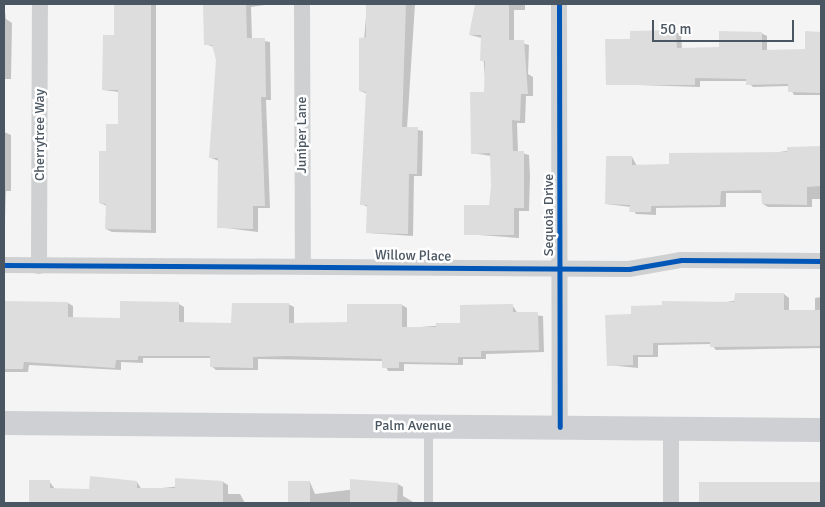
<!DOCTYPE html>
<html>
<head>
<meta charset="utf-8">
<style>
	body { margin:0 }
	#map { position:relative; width:825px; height:507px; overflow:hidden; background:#f4f4f4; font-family:Signika,sans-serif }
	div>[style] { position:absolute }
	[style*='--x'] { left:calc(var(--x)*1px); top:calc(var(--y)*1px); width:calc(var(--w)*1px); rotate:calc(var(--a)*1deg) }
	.shadow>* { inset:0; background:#0003; transform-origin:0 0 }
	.building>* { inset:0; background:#ddddde; transform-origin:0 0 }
	.service>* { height:9px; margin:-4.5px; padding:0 4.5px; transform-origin:4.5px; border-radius:4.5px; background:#ced0d2 }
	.minor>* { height:16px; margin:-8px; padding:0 8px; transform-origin:8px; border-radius:8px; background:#ced0d2 }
	.secondary>* { height:24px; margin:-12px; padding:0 12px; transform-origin:12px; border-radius:12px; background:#ced0d4 }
	.cycleway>* { height:5px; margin:-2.5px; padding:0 2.5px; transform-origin:2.5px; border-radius:2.5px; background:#0057b8 }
	span { translate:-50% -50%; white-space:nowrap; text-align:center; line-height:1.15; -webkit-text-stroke:5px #fff; paint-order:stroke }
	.street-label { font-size:14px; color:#4a5661 }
	.frame { position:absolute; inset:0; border:5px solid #4a5661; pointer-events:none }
	.scale { position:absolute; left:652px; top:20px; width:142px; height:22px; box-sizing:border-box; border:2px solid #4a5661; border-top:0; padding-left:6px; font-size:15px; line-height:18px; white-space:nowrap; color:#4a5661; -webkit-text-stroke:4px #fff; paint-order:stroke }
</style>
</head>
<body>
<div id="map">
	<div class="shadow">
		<div style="clip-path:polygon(4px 4px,6px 19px,12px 23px,11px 79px,4px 79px)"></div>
		<div style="clip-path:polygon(115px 4px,156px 4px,156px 233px,112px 232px,106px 229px,107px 206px,100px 203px,107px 152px,120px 126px,119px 92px,103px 90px,115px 36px)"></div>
		<div style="clip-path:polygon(216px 4px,272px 4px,251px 7px,252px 39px,270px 42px,271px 100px,266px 100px,270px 208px,258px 208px,258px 232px,218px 227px,219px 161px,211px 158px,217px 60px,214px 47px,205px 44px,216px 19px)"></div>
		<div style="clip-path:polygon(367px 4px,415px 4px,407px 128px,423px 131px,422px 176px,414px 176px,413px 236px,368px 233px,368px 207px,361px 204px,368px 94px,360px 91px)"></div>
		<div style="clip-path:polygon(476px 4px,525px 4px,525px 10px,514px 10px,514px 41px,529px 45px,528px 74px,533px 77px,533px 96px,526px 96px,525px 123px,517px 123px,518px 152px,529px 155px,530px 176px,529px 211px,519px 211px,519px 238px,465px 234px,491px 207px,492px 186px,491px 156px,472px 153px,486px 93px,482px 38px,470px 35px)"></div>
		<div style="clip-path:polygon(676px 32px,681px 35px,682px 49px,720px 48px,761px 33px,767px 36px,767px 51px,806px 50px,806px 33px,821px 33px,821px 95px,794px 95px,789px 86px,753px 87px,747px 81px,700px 81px,700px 87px,607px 84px,631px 40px)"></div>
		<div style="clip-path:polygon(4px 132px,11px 135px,11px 191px,6px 191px,5px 221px)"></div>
		<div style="clip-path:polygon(821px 147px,821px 199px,812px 199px,812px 207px,768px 207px,763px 204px,763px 193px,726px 193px,726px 207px,656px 208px,656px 215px,636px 214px,631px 207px,606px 204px,607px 157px,632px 157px,637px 166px,671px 165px)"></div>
		<div style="clip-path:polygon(784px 294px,789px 298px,789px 311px,815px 311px,815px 298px,821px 297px,821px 348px,716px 350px,711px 344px,658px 345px,658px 357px,638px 357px,638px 368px,608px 365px,632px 315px)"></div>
		<div style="clip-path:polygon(68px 303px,73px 306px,73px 318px,121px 319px,179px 304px,184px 307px,184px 323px,233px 324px,288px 304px,294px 307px,294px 324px,348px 324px,348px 305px,402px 305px,407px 308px,407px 328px,461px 324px,513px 306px,518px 314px,543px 316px,544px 352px,486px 354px,486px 359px,463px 359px,463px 365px,404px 364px,404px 371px,388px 371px,383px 361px,258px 359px,258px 370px,216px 370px,211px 366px,211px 358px,143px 358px,143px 363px,121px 362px,121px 370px,29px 365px,28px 372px,4px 372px,4px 315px)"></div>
		<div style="clip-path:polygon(31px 481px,49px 481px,55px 489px,91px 490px,137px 482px,142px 490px,223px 482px,228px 485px,228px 494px,240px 494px,245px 503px,30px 503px)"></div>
		<div style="clip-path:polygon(310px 482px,315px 494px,398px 484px,403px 487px,403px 496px,415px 503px,290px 503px,289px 483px)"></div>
		<div style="left:821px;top:484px;width:19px;height:57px;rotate:90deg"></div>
	</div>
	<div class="building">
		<div style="clip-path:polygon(114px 4px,151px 4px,151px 230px,105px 229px,106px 204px,99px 203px,99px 151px,106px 151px,106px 124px,118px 124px,118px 90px,102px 90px,103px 35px,114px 35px)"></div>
		<div style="clip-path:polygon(203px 4px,246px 4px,247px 38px,265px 38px,266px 97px,261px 97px,265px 206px,253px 206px,253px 229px,217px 228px,218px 158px,209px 158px,216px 60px,212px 45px,204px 45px)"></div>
		<div style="clip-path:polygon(366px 4px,406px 4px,402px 127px,418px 127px,417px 174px,409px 174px,408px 234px,366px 233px,367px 205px,360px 205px,366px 92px,359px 91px,359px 38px,366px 37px)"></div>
		<div style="clip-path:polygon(475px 4px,509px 4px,509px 40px,524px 40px,528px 94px,521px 94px,520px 121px,512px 120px,513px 151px,524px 151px,524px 208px,514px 208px,514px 235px,464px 235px,464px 205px,489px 205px,491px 186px,490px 153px,471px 154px,470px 92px,484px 92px,485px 61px,480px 61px,481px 35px,469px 35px)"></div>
		<div style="clip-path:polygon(676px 30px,677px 48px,719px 47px,719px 31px,762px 32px,762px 50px,805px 49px,805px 31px,821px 32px,821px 93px,788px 92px,788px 84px,746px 85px,746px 79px,695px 78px,695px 85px,606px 85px,605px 39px,630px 39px,630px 31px)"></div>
		<div style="clip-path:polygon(821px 146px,821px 186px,807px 187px,807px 205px,762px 204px,761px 190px,721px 191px,720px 205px,651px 206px,651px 212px,629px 212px,630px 205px,605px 204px,606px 156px,632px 156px,632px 165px,669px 164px,669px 153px,787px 152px,787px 147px)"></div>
		<div style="clip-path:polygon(735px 293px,784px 293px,784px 310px,821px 310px,821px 346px,710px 347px,710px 342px,653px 343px,653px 355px,633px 355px,633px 365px,607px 366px,605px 315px,631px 314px,631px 306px,662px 305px,662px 301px,734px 302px)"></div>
		<div style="clip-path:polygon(4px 301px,68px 302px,68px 317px,120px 318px,120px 301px,179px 302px,179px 322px,231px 323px,232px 303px,289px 303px,289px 323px,347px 322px,347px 304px,402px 304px,402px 327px,436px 327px,436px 323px,460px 323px,460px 305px,513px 304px,513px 312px,538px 312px,539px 350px,481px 351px,481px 357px,458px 357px,458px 363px,399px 362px,399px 368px,382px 368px,382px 359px,289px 356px,253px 357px,253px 368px,210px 367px,210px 356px,138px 356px,138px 360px,116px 360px,115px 368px,24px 362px,23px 369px,4px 369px)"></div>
		<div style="clip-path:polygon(90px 476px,137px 481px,137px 488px,175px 488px,175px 478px,223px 481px,223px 503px,29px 503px,29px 480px,50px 480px,50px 488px,89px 489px)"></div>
		<div style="clip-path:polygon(350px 479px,398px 483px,397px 503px,350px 503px)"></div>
		<div style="left:288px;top:481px;width:22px;height:22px"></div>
		<div style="left:699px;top:482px;width:122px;height:21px"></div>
	</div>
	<div class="service">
		<div style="--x:428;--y:503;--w:74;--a:-90"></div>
	</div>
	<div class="minor">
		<div style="--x:302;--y:4;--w:262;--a:89.8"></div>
		<div style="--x:559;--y:4;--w:423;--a:89.9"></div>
		<div style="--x:4;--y:265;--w:625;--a:0.37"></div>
		<div style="--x:629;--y:269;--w:53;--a:-9.8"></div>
		<div style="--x:681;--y:260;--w:140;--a:0.4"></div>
		<div style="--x:39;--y:266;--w:262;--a:-89.8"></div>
		<div style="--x:671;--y:429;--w:74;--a:90"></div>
	</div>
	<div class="secondary">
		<div style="--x:4;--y:423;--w:817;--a:0.49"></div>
	</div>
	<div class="cycleway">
		<div style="--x:559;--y:4;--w:423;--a:89.9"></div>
		<div style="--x:4;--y:265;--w:625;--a:0.37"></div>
		<div style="--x:629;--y:269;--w:53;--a:-9.8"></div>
		<div style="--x:681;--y:260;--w:140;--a:0.4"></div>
	</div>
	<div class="street-label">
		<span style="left:40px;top:135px;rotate:-90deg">Cherrytree Way</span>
		<span style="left:302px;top:135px;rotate:-90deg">Juniper Lane</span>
		<span style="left:549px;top:215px;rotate:-90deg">Sequoia Drive</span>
		<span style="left:413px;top:256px;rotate:1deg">Willow Place</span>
		<span style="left:413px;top:426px">Palm Avenue</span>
	</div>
	<div class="frame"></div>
	<div class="scale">50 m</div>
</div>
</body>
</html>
